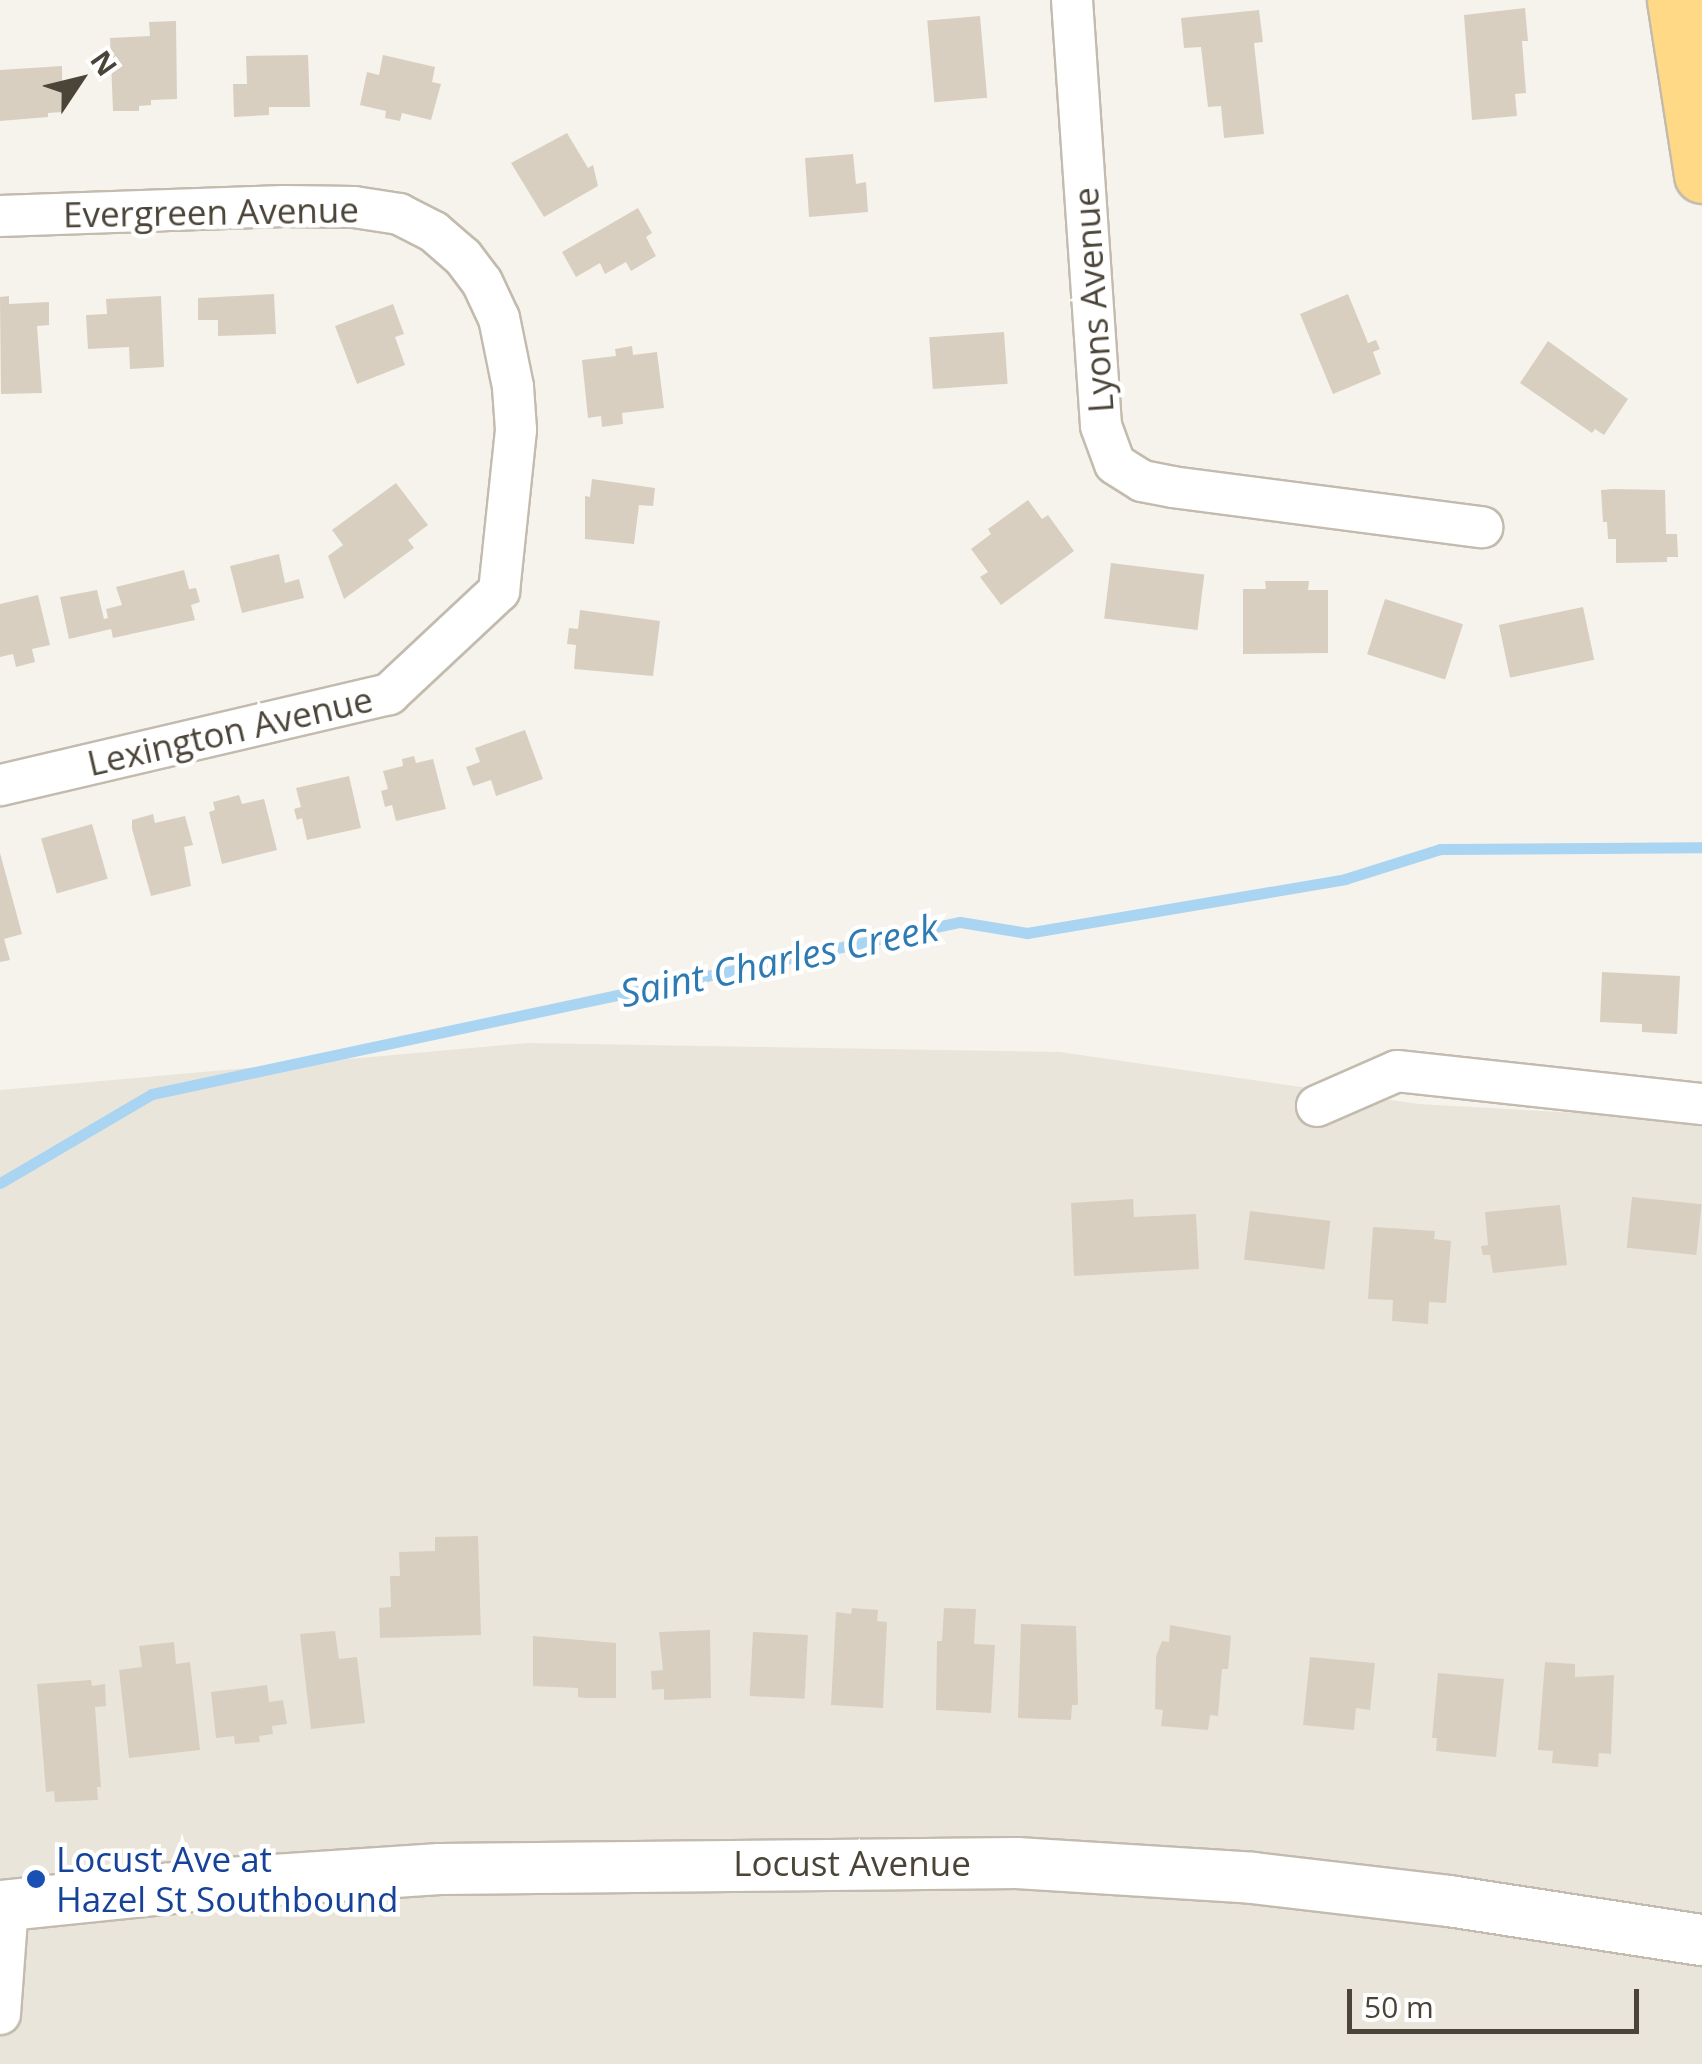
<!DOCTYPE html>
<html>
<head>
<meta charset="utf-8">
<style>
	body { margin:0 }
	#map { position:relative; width:1702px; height:2064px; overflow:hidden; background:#f6f3ec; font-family:"Open Sans",sans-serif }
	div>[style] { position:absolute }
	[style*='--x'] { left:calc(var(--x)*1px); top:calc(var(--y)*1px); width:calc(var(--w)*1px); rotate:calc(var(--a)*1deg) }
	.residential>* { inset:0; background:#eae5da }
	.stream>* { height:11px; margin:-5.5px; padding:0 5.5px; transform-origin:5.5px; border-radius:5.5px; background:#a9d4f2 }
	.building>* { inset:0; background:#d8cfc1; transform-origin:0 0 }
	.roads { filter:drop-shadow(2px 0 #c2bbae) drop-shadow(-2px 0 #c2bbae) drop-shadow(0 2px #c2bbae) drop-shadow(0 -2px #c2bbae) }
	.minor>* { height:40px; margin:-20px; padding:0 20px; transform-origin:20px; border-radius:20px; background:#fff }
	.tertiary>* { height:50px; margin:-25px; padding:0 25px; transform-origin:25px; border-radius:25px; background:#fff }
	.trunk>* { height:55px; margin:-27.5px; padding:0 27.5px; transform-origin:27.5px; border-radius:27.5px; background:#ffd985 }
	.dots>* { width:28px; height:28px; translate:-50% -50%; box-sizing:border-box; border:5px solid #fff; border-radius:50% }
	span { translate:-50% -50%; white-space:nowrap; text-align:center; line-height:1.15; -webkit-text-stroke:9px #fff; paint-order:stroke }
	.street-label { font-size:35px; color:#4b4439 }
	.transit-label { font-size:35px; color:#164399 }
	.left { translate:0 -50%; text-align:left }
	.water-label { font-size:38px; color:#2e7ab2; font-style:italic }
	.north { position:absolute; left:30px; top:30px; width:100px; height:100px; -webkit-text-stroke:8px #fff; paint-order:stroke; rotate:55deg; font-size:28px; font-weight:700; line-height:40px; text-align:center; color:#4b4439 }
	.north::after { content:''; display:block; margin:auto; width:35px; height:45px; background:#4b4439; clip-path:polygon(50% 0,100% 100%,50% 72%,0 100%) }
	.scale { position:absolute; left:1347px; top:1989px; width:292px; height:45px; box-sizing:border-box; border:5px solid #4b4439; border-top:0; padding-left:12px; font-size:30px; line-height:35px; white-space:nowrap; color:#4b4439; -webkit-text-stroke:8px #fff; paint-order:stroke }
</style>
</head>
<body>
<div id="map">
	<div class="residential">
		<div style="clip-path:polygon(528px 1043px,1060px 1052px,1419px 1104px,1702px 1120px,1702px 2064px,0 2064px,0 1090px)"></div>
	</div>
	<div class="stream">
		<div style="--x:0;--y:1183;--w:176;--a:-30.4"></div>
		<div style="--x:152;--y:1094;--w:826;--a:-12.02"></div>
		<div style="--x:960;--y:922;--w:68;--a:9.3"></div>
		<div style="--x:1027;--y:933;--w:323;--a:-9.6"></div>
		<div style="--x:1345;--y:879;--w:100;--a:-17.5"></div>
		<div style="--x:1440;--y:849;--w:262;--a:-0.4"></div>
	</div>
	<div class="building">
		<div style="clip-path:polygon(1525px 8px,1528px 41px,1522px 41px,1526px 93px,1515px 94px,1517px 116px,1472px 120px,1464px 15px)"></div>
		<div style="clip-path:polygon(1259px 10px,1263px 42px,1254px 43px,1264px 134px,1224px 138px,1221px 106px,1208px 107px,1201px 47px,1184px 48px,1181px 18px)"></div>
		<div style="left:980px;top:16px;width:82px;height:53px;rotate:85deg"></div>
		<div style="clip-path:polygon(176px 21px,177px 99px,151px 100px,151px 105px,139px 106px,139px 111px,113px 111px,110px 38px,150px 36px,149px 22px)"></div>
		<div style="clip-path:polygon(308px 55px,310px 107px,269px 107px,269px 115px,234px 117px,233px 84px,247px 84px,246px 56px)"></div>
		<div style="clip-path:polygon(383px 55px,435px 67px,432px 82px,441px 84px,431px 120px,402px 113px,400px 121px,385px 118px,386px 111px,360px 105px,367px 72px,379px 75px)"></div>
		<div style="clip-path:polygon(62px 66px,62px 112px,48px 113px,48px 117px,0 121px,0 70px)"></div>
		<div style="clip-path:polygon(567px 133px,588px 168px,593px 165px,598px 186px,544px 217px,511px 163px)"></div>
		<div style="clip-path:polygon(853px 154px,856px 184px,866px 182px,868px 212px,809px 217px,805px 158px)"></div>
		<div style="clip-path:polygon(638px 208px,652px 233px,646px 237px,656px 256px,631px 271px,626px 262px,605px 274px,600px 263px,576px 277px,562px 252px)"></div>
		<div style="clip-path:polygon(274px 294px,276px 334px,218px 336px,218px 320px,198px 320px,198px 298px)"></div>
		<div style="clip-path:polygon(1348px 294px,1368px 343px,1376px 340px,1380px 349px,1373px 352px,1381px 374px,1333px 394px,1300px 314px)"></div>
		<div style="clip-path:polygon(9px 296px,9px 304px,49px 302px,49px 325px,37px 326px,42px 393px,1px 394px,0 297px)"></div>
		<div style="clip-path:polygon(161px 296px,164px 367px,130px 369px,129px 347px,88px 349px,86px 315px,107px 314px,106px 299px)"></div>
		<div style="clip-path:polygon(393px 304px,404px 334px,395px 337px,405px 365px,357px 384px,335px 326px)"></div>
		<div style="left:1004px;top:332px;width:52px;height:75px;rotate:86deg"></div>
		<div style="clip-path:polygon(1548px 341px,1628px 399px,1604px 435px,1595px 429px,1592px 433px,1520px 383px)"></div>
		<div style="clip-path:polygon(632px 346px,633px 355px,657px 352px,664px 408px,622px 413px,623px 424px,602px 427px,601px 416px,588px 418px,582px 360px,616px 356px,615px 349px)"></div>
		<div style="clip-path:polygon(592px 479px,655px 488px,653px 506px,639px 505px,634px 544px,585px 539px,585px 496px,590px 497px)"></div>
		<div style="clip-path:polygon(396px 483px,428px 525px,408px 540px,414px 548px,344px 599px,328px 556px,343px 545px,332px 530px)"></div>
		<div style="clip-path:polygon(1613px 489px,1665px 490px,1666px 534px,1677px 534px,1678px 557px,1667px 557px,1667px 562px,1616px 563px,1616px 539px,1608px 539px,1607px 522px,1603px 522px,1601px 490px)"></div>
		<div style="clip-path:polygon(1028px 500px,1042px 519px,1048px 515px,1074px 551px,1001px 605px,980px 577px,988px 572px,971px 549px,991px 534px,988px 529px)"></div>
		<div style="clip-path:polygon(279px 554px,285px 583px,299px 579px,304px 598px,242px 613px,230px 566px)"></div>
		<div style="left:1111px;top:563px;width:94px;height:56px;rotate:7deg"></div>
		<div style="clip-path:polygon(184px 570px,189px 589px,196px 588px,200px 602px,191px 605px,195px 620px,113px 638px,111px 629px,69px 639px,60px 597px,97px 590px,104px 619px,108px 618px,106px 609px,122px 605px,116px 587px)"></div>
		<div style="clip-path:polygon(1265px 581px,1309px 581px,1308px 590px,1328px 590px,1328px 653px,1243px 654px,1243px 589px,1266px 589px)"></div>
		<div style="clip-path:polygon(38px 595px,50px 645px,32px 649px,35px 662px,16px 667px,13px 654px,0 657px,0 604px)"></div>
		<div style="left:1385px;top:599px;width:82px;height:58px;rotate:18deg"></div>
		<div style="left:1583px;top:607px;width:54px;height:86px;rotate:78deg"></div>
		<div style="clip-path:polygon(580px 610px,660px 621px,653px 676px,574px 669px,576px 645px,567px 644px,569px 628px,578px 629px)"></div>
		<div style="clip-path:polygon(525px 730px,543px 779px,496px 796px,491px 780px,473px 786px,466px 767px,480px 762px,475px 748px)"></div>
		<div style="clip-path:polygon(414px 756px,416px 763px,433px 759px,446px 809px,396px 821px,392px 805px,385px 807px,381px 791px,388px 789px,383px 771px,403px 766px,402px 759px)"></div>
		<div style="clip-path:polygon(349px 776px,361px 828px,307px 840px,302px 818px,297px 820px,294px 809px,301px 807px,296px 788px)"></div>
		<div style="clip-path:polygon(239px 795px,242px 804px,264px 799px,277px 850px,222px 864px,209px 812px,215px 810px,213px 802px)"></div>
		<div style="clip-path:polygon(153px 814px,155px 823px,185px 816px,193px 845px,184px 847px,191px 886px,151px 896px,132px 829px,132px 820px)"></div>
		<div style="left:92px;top:824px;width:57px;height:53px;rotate:74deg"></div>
		<div style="clip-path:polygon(0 853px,22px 934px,4px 939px,10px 960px,0 962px)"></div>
		<div style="clip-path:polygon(1602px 972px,1680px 976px,1677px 1034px,1642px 1032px,1642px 1024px,1600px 1022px)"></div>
		<div style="left:1632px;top:1197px;width:70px;height:51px;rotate:6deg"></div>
		<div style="clip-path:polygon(1133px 1199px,1134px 1217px,1196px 1214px,1199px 1269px,1074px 1276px,1071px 1203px)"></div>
		<div style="clip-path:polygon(1560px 1205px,1567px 1265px,1493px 1273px,1490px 1255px,1483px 1255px,1481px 1246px,1488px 1245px,1485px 1212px)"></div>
		<div style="left:1250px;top:1211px;width:81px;height:49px;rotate:7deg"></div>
		<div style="clip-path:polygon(1373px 1227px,1435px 1231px,1434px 1239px,1451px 1241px,1446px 1303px,1429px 1302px,1428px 1324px,1392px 1321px,1393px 1300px,1368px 1299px)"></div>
		<div style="clip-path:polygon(478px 1536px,481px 1635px,380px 1638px,379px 1608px,391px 1607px,390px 1576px,400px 1576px,399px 1552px,435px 1551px,435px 1537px)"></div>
		<div style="clip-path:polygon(852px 1608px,878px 1610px,877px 1621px,887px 1622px,883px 1708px,831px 1705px,836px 1612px,851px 1614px)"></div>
		<div style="clip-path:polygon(944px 1608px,976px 1609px,974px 1644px,995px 1645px,991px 1713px,936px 1710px,937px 1641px,942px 1641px)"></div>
		<div style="clip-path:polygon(1021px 1624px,1076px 1626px,1078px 1705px,1072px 1705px,1071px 1720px,1018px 1718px)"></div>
		<div style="clip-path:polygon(1170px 1625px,1231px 1636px,1228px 1669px,1222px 1669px,1218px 1716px,1210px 1715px,1208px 1730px,1161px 1726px,1163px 1710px,1155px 1709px,1156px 1656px,1162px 1641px,1169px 1642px)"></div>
		<div style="clip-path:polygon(710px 1630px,711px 1698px,664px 1700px,664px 1689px,652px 1690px,651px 1671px,663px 1670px,659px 1632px)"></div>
		<div style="clip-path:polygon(335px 1631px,339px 1659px,357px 1657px,365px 1723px,311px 1729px,300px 1634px)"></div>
		<div style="left:753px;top:1632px;width:55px;height:64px;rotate:3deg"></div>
		<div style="clip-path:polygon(533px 1636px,616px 1643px,616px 1698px,584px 1698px,578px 1697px,578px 1688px,533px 1686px)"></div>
		<div style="clip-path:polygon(174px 1642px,176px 1664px,190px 1662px,200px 1750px,129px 1758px,119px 1670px,142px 1667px,139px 1646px)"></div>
		<div style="clip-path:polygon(1310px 1657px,1375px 1663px,1370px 1710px,1356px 1708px,1354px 1730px,1303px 1725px)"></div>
		<div style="clip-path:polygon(1545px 1662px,1575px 1664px,1575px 1677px,1614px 1675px,1611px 1754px,1599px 1753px,1598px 1767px,1552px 1763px,1553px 1751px,1538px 1750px)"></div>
		<div style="clip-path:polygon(1438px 1673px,1504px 1679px,1496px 1757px,1436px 1751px,1437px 1738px,1432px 1738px)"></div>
		<div style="clip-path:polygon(91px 1680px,92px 1686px,105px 1684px,106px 1706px,95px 1707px,101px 1787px,97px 1787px,98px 1800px,55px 1802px,54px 1791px,46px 1792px,37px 1684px)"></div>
		<div style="clip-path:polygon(267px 1685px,269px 1702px,283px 1700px,287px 1724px,272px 1726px,273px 1734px,259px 1736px,260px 1742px,235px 1744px,234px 1736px,216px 1738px,211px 1692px)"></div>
	</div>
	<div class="roads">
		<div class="minor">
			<div style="--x:1072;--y:0;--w:427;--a:86.1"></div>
			<div style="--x:1101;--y:426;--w:40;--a:69.8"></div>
			<div style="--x:1115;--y:464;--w:32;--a:32"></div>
			<div style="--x:1142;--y:481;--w:31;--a:11"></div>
			<div style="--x:1172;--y:487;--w:313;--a:7.4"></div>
			<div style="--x:0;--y:216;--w:284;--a:-2"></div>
			<div style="--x:284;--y:206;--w:70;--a:0.8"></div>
			<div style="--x:354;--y:207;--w:46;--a:8.8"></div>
			<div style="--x:399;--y:214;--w:39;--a:27"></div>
			<div style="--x:434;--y:232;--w:38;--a:41"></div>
			<div style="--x:463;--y:257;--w:31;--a:53"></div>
			<div style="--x:482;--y:282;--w:40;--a:65"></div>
			<div style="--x:499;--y:318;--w:70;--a:78.5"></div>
			<div style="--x:513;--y:387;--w:43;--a:86"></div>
			<div style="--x:516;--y:430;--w:162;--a:96"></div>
			<div style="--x:499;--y:591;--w:151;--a:136.9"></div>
			<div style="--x:389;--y:694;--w:400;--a:166.8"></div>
			<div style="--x:1317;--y:1106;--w:87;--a:-23.6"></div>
			<div style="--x:1397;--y:1071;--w:307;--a:6.2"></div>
			<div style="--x:0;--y:2014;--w:109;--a:-85.8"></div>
		</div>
		<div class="tertiary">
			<div style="--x:0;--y:1906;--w:215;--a:-5.9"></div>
			<div style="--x:214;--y:1884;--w:226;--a:-3.8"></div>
			<div style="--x:440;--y:1869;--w:577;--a:-0.6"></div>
			<div style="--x:1017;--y:1863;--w:236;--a:3.6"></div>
			<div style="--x:1253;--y:1878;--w:197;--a:6.7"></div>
			<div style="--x:1449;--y:1901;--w:256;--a:8.8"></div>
		</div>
		<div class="trunk">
			<div style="--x:1675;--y:0;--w:177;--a:81.2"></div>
		</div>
	</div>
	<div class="dots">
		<div style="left:36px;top:1879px;background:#1a4fb4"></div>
	</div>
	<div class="street-label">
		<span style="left:211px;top:212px;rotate:-1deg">Evergreen Avenue</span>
		<span style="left:1093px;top:300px;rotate:-94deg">Lyons Avenue</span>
		<span style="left:230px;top:731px;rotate:-13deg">Lexington Avenue</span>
		<span style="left:852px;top:1863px">Locust Avenue</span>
	</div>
	<div class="transit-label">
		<span class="left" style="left:56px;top:1879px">Locust Ave at<br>Hazel St Southbound</span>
	</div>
	<div class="water-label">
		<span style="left:779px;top:960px;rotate:-12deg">Saint Charles Creek</span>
	</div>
	<div class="north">N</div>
	<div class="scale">50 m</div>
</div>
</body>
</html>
